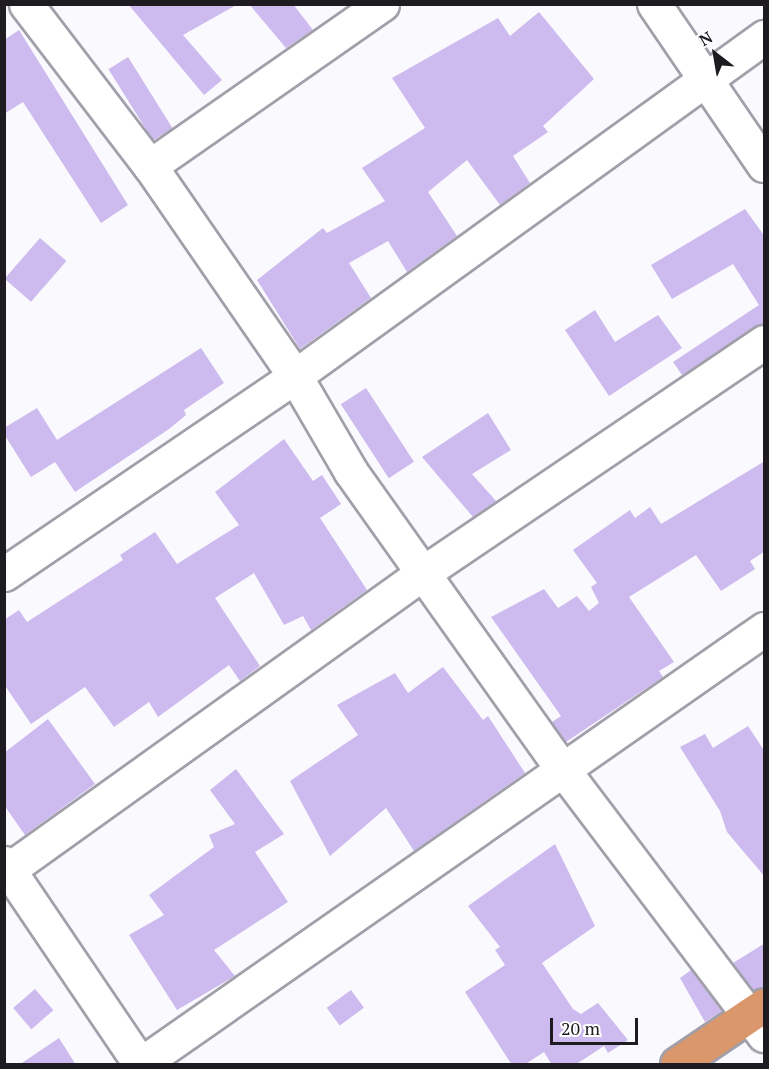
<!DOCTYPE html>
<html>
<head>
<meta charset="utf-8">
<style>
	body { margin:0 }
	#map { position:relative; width:769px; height:1069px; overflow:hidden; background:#faf9fe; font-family:"PT Serif",serif }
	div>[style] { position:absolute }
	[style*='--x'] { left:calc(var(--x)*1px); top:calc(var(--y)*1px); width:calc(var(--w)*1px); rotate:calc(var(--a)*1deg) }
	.building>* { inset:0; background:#cdbaee; transform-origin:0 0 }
	.roads { filter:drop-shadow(2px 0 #a19fa9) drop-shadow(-2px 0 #a19fa9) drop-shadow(0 2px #a19fa9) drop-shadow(0 -2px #a19fa9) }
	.minor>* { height:33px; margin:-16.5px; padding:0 16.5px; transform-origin:16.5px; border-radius:16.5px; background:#fff }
	.highway>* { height:33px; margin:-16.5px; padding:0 16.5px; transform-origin:16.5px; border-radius:16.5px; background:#da976c }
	span { translate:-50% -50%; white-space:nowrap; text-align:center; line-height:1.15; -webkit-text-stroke:4.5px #fff; paint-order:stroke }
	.frame { position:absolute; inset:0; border:6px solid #1e1c20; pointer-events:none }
	.north { position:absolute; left:685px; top:24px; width:60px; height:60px; -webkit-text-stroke:4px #fff; paint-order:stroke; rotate:329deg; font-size:16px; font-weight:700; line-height:24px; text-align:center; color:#1e1c20 }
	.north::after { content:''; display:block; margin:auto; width:21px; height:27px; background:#1e1c20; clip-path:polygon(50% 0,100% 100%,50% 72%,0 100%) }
	.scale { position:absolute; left:550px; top:1018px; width:88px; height:27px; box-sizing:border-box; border:3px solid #1e1c20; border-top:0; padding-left:8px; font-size:18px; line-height:21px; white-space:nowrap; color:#1e1c20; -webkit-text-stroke:4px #fff; paint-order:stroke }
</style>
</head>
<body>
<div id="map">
	<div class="building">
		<div style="clip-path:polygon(128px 4px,238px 4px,183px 35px,222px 80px,204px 95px)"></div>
		<div style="clip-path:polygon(249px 4px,293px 4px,313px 30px,286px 48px)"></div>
		<div style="clip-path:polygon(539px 12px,594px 79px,543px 126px,548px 132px,513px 156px,530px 183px,500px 205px,467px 160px,428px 192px,457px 236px,407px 272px,388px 241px,349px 263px,371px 298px,300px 349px,257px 280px,323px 228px,327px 233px,385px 201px,362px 168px,425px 128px,392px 78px,498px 18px,510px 36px)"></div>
		<div style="clip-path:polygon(19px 30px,128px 205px,101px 223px,23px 102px,4px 114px,4px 40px)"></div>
		<div style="left:128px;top:57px;width:84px;height:23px;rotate:58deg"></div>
		<div style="clip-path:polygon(745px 209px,765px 237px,765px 324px,682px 375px,673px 362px,759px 305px,733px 264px,672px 299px,651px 265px)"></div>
		<div style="left:40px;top:238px;width:35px;height:54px;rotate:41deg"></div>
		<div style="clip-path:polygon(595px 310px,615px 342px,658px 315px,682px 348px,609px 396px,565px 330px)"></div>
		<div style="clip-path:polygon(201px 348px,224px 383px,184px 410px,186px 415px,169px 429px,75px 492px,55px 462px,31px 477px,4px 434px,4px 428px,37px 408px,57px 440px)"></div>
		<div style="left:366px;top:388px;width:88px;height:30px;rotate:57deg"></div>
		<div style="clip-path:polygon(488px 413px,511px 450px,472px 474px,496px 501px,473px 517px,422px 457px)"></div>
		<div style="clip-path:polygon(284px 439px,313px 481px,322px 475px,341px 504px,320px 518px,367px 590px,311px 630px,303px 616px,284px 625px,254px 573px,215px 598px,260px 666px,240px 681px,229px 665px,158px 717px,149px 702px,114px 727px,85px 687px,31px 724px,4px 684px,4px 620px,19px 610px,27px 622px,123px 560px,120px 555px,155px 532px,177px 564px,239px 525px,215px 492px)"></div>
		<div style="clip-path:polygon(765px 461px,765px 551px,750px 561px,755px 569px,721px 591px,696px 555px,629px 597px,674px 662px,659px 671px,663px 677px,566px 742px,552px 722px,561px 716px,491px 617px,544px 589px,558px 608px,577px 596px,589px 611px,599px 603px,591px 587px,597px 583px,573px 550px,630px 510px,635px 518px,650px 507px,661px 524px)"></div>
		<div style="clip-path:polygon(443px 667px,483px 720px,488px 716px,525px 773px,414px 851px,386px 808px,330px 856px,290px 781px,358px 735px,337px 705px,395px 673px,408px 693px)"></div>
		<div style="clip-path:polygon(48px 719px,95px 784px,25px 835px,4px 805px,4px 753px)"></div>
		<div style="clip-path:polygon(748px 726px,765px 752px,765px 877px,727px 832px,720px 811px,680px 747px,705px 734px,713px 748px)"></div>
		<div style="clip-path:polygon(236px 769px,284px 834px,255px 852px,288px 902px,214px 950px,235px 976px,177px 1010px,129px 935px,164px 915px,149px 895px,214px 847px,209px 835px,235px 824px,210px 790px)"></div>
		<div style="clip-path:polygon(555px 844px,595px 926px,542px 963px,573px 1009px,581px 1014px,598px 1003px,628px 1040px,608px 1053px,604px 1046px,575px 1065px,552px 1065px,544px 1052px,524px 1065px,512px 1065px,465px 992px,505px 965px,495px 950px,500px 947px,468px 906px)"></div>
		<div style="clip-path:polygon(765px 943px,765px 987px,753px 990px,733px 963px)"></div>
		<div style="clip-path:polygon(691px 970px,722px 1011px,705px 1022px,680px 978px)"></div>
		<div style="left:35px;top:989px;width:28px;height:29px;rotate:49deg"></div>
		<div style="left:351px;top:990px;width:22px;height:30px;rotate:54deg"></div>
		<div style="clip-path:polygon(59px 1038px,76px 1065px,19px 1065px)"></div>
	</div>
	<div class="roads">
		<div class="minor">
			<div style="--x:26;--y:4;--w:204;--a:52.6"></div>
			<div style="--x:150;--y:166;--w:255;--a:55.4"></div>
			<div style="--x:295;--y:376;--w:111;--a:59.7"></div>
			<div style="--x:351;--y:472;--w:362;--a:54.6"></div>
			<div style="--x:561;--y:767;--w:336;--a:52.9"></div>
			<div style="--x:654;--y:4;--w:195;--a:55.7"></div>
			<div style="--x:150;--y:166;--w:283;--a:-34.9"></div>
			<div style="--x:4;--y:574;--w:352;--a:-34.2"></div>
			<div style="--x:295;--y:376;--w:579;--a:-35.86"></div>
			<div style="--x:4;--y:863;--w:243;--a:55.9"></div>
			<div style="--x:4;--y:873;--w:515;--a:-35.6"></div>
			<div style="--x:423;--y:573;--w:412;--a:-34.1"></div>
			<div style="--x:141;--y:1064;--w:760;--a:-34.92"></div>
		</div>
		<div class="highway">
			<div style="--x:677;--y:1064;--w:105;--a:-34.1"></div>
		</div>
	</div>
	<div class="frame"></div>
	<div class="north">N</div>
	<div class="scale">20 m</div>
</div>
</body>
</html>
